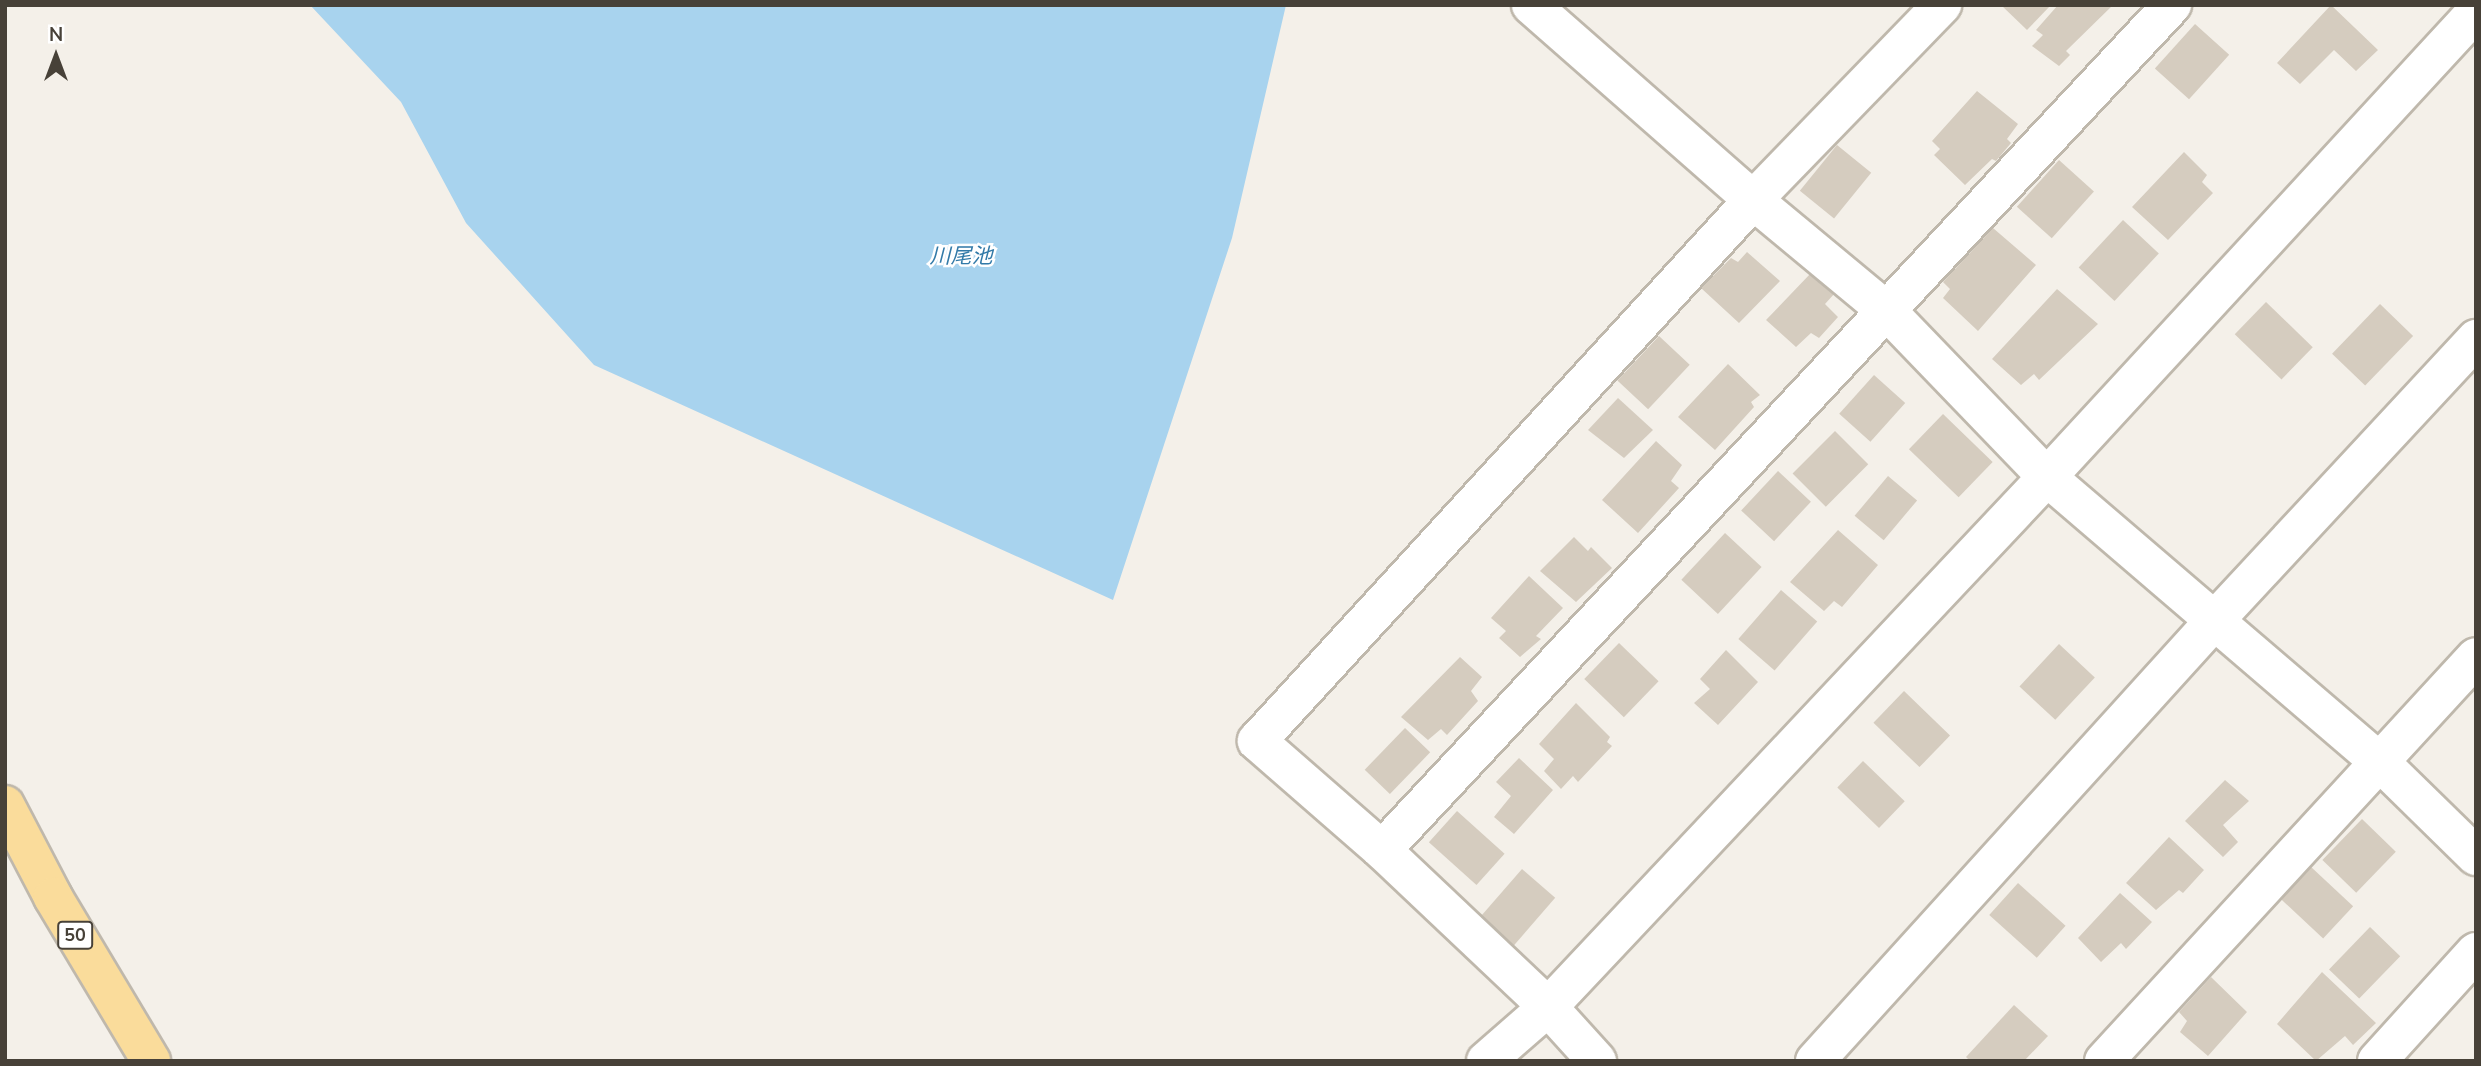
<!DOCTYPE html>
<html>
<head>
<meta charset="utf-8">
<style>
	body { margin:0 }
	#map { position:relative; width:2481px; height:1066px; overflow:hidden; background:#f4f0e9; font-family:"Nunito Sans","Noto Sans JP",sans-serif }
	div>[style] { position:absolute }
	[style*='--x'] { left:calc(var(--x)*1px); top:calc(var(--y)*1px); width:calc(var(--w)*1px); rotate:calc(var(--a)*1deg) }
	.water>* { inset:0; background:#a8d3ee }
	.building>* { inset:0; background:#d5ccbf; transform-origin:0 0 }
	.roads { filter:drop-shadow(2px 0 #bfb8ac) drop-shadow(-2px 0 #bfb8ac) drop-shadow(0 2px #bfb8ac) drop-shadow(0 -2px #bfb8ac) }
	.minor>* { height:38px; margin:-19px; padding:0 19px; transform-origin:19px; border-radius:19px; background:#fff }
	.major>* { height:38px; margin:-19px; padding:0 19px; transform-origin:19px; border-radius:19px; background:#fadc9b }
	span { translate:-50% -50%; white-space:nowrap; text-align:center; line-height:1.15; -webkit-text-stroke:5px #fff; paint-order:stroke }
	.shield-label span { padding:2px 5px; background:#fff; border:2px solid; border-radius:5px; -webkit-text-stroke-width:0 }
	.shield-label { font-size:18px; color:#474138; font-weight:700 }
	.water-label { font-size:21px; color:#327aa8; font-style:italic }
	.frame { position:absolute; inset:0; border:7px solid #474138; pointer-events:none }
	.north { position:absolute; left:21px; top:21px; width:70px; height:70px; -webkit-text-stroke:5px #fff; paint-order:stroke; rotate:0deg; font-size:19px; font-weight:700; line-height:28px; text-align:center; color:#474138 }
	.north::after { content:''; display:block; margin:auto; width:24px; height:32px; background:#474138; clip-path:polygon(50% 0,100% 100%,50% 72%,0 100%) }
</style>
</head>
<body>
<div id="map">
	<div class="water">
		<div style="clip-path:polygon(310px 5px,1286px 5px,1232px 238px,1113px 600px,594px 365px,466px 223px,401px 102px)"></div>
	</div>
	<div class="building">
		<div style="clip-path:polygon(2001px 5px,2051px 5px,2027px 30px)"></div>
		<div style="clip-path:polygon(2058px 5px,2113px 5px,2066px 51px,2070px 55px,2059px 66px,2032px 46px,2043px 35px,2036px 30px)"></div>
		<div style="clip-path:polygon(2331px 5px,2378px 50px,2356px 71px,2334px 50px,2300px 84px,2277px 63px)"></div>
		<div style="left:2195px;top:24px;width:46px;height:60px;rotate:42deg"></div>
		<div style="clip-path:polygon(1977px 91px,2018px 124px,2007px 139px,2011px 143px,1996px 161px,1992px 159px,1965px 185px,1934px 155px,1940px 149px,1932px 141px)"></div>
		<div style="left:1837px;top:145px;width:44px;height:59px;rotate:39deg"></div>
		<div style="clip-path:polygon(2184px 152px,2207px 175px,2202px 182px,2213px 193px,2168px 240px,2132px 207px)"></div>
		<div style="left:2059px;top:160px;width:47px;height:63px;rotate:42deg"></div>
		<div style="left:2123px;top:220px;width:49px;height:65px;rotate:43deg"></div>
		<div style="clip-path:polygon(1993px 228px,2036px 265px,1978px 331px,1943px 298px,1950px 289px,1943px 282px)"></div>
		<div style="clip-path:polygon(1747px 252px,1780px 281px,1739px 323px,1701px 288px,1731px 258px,1738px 262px)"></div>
		<div style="clip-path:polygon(1811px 273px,1835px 293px,1825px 304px,1838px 317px,1819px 338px,1811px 333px,1796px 347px,1766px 320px)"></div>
		<div style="clip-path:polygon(2057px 289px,2098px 324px,2039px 380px,2034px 374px,2021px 385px,1992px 359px)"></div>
		<div style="left:2266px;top:302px;width:65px;height:45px;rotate:44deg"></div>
		<div style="left:2380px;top:304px;width:46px;height:69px;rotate:44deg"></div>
		<div style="left:1659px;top:336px;width:42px;height:61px;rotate:43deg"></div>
		<div style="clip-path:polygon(1728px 364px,1760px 395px,1751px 402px,1754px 407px,1715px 450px,1678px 417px)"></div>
		<div style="left:1874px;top:375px;width:42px;height:52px;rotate:42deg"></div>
		<div style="clip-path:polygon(1618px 398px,1653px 430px,1624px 458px,1588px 430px)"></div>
		<div style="left:1943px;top:414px;width:69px;height:49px;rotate:44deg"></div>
		<div style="left:1835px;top:431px;width:47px;height:60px;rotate:45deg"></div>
		<div style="clip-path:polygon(1656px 441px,1682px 465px,1671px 481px,1679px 488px,1638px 533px,1602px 500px)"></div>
		<div style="left:1778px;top:471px;width:45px;height:54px;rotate:43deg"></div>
		<div style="left:1888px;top:476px;width:38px;height:52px;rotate:40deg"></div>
		<div style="clip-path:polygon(1838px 530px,1878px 565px,1842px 607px,1834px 601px,1824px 611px,1790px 582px)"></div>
		<div style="left:1725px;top:533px;width:50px;height:64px;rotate:43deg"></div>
		<div style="clip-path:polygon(1574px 537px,1588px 551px,1591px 547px,1612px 568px,1576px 602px,1540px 571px)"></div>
		<div style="clip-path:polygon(1529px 576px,1563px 608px,1536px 636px,1541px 639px,1520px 657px,1499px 638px,1506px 631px,1491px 618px)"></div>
		<div style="left:1781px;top:590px;width:48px;height:65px;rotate:41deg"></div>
		<div style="left:1619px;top:643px;width:55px;height:50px;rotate:44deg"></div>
		<div style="left:2059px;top:644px;width:49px;height:58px;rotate:43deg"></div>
		<div style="clip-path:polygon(1726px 650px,1758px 682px,1718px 725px,1694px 703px,1710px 689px,1700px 679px)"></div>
		<div style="clip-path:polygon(1460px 657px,1482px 677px,1471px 691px,1478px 701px,1447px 735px,1441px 729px,1428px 740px,1401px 717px)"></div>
		<div style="left:1904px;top:691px;width:64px;height:44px;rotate:44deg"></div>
		<div style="clip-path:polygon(1576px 703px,1610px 737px,1607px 742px,1612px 746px,1578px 782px,1573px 776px,1561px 789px,1544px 771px,1554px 759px,1539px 744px)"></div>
		<div style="left:1405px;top:728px;width:35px;height:58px;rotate:44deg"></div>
		<div style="clip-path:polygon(1519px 758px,1553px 790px,1514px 834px,1494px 817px,1511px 796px,1496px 782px)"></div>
		<div style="left:1863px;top:761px;width:58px;height:37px;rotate:44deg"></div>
		<div style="clip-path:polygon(2225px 780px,2249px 801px,2223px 825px,2238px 842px,2223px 857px,2185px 821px)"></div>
		<div style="left:1457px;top:811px;width:64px;height:42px;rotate:42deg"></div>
		<div style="left:2362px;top:819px;width:47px;height:57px;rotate:44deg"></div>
		<div style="clip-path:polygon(2169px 837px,2204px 870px,2183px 893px,2179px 890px,2156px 910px,2126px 883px)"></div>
		<div style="left:2310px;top:866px;width:59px;height:44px;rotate:43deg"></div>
		<div style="left:1522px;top:869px;width:44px;height:67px;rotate:41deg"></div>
		<div style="left:2018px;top:883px;width:64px;height:43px;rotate:42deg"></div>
		<div style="clip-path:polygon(2120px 893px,2152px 922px,2126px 949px,2121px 943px,2101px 962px,2078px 938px)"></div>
		<div style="left:2370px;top:927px;width:42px;height:59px;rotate:44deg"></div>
		<div style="clip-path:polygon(2322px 972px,2376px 1023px,2353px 1045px,2345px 1036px,2316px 1061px,2277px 1024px)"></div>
		<div style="clip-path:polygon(2211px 977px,2247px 1012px,2208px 1056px,2180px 1032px,2187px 1021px,2179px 1012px)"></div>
		<div style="clip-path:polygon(2014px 1005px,2048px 1036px,2024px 1061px,1970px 1061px,1966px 1057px)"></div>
	</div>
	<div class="roads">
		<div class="minor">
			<div style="--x:1531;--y:5;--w:295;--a:41.3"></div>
			<div style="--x:1753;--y:200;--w:175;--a:39.7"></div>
			<div style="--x:1888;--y:312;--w:229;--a:46.1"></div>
			<div style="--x:2047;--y:477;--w:440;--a:40.6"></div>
			<div style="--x:2381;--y:763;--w:133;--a:44.4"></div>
			<div style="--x:1382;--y:850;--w:1157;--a:-46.93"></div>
			<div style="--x:1486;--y:1061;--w:82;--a:-41.1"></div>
			<div style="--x:1548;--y:1007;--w:728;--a:-46.73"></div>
			<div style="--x:2047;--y:477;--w:633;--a:-47.31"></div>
			<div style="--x:1597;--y:1061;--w:73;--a:-132.2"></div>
			<div style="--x:1548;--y:1007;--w:228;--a:-136.6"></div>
			<div style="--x:1382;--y:850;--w:166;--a:-138.9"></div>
			<div style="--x:1257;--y:741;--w:734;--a:-47.48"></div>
			<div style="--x:1753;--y:200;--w:272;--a:-45.9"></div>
			<div style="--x:1815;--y:1061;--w:595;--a:-47.79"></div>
			<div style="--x:2215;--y:620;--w:384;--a:-47.1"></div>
			<div style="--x:2104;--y:1061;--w:549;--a:-47.36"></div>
			<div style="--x:2377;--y:1061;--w:147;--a:-47.8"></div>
		</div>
		<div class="major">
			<div style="--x:5;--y:805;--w:104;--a:62.4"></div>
			<div style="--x:53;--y:897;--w:191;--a:59.1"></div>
		</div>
	</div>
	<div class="shield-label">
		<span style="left:75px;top:935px">50</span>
	</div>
	<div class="water-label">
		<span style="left:961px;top:256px">川尾池</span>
	</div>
	<div class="frame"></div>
	<div class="north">N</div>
</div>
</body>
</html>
